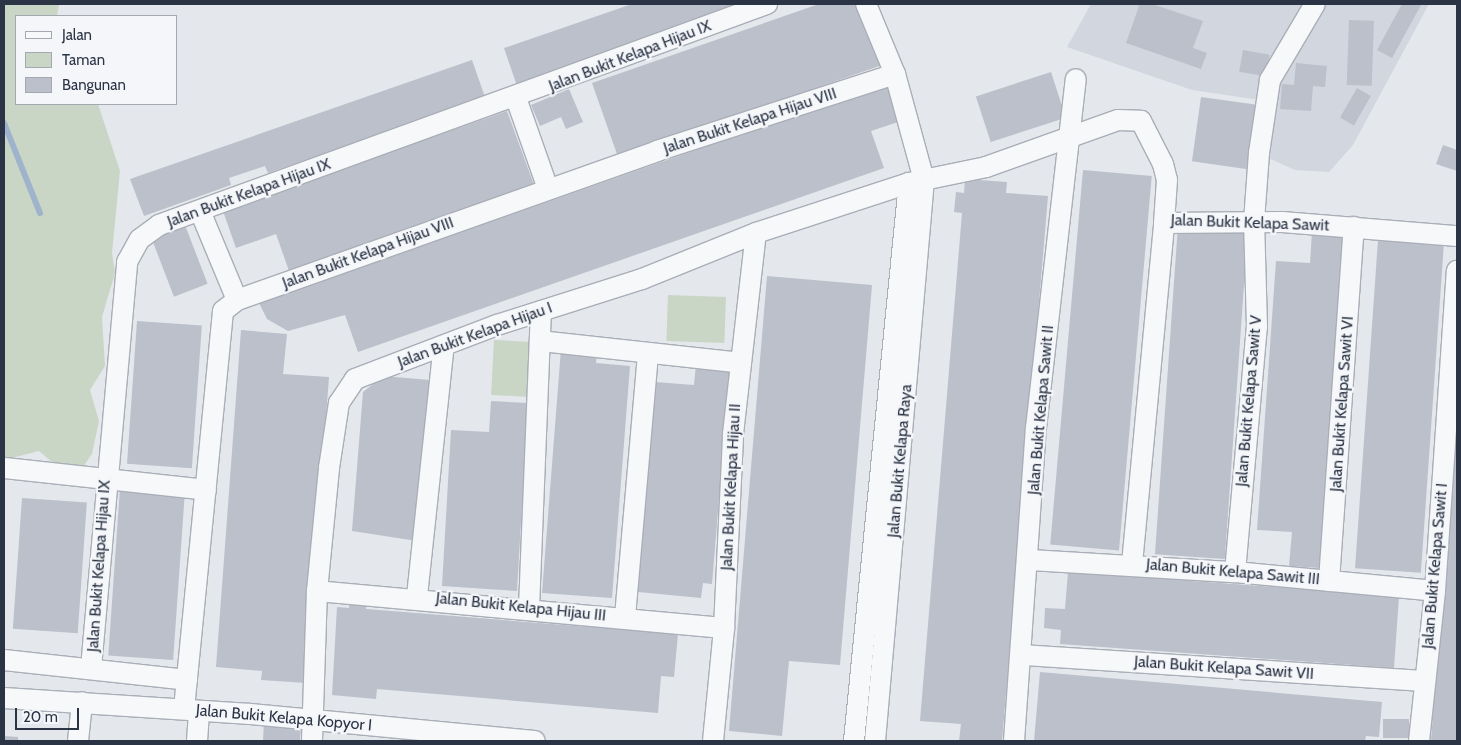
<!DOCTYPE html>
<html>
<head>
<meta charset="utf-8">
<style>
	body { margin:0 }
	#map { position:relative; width:1461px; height:745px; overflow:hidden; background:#e4e7ec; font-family:Cabin,sans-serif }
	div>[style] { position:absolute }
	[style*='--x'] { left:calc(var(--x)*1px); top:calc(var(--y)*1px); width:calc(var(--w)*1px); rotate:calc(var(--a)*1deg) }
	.built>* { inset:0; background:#d2d6de }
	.green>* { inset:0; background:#c9d6c5; transform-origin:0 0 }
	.stream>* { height:6px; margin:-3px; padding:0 3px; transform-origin:3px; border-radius:3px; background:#9fb4cc }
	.building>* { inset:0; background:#bbc0ca; transform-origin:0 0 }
	.roads { filter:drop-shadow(1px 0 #a9aeb7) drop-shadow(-1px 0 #a9aeb7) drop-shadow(0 1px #a9aeb7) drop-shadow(0 -1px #a9aeb7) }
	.minor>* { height:20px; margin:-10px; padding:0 10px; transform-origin:10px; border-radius:10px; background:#f7f8fa }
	span { translate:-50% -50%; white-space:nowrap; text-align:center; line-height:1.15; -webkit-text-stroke:4.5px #f4f6f9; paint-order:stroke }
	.street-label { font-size:16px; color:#2b3445 }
	.frame { position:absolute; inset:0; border:5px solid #2b3445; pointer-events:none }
	.legend { position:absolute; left:15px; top:15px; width:162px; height:90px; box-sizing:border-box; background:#f4f6f9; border:1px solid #a4a8b1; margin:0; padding:6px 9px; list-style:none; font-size:15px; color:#2b3445 }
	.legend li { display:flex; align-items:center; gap:10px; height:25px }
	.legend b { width:25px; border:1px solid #a4a8b1 }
	.scale { position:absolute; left:15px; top:708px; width:64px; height:22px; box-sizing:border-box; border:2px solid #2b3445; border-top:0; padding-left:6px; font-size:15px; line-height:18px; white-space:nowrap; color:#2b3445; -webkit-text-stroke:4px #f4f6f9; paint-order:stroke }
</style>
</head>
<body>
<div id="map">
	<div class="built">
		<div style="clip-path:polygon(1091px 4px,1429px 4px,1353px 145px,1329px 172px,1295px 170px,1255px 152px,1260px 100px,1192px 90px,1067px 47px)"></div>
	</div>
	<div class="green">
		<div style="clip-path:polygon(4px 4px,59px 4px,57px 16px,16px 16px,16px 104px,98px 104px,120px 171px,112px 253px,115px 273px,102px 317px,105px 366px,90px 390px,99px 421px,92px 454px,82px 468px,58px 467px,39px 451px,4px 460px)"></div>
		<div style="left:668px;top:295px;width:58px;height:46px;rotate:2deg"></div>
		<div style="left:494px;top:340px;width:43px;height:55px;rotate:3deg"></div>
	</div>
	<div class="stream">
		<div style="--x:4;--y:123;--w:97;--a:68.2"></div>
	</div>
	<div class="building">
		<div style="clip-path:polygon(632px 4px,747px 4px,517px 86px,504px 48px)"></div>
		<div style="clip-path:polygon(819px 4px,863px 4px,885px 64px,618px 157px,592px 83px)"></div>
		<div style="clip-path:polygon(1134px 4px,1152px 4px,1203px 21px,1193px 48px,1207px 53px,1201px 69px,1126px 43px,1139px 6px)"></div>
		<div style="clip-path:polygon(1402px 4px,1421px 5px,1392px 58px,1377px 50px)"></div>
		<div style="left:1349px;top:20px;width:25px;height:65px;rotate:2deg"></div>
		<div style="left:1243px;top:50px;width:27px;height:22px;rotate:10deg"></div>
		<div style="clip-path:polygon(472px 60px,485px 97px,268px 173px,265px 166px,229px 178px,231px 185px,144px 216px,130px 179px)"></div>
		<div style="clip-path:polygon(1296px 63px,1327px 66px,1325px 87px,1313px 86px,1311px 111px,1280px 109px,1282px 84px,1294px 85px)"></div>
		<div style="left:1051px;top:72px;width:48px;height:79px;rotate:72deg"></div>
		<div style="clip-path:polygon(887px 83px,901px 121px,871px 131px,884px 168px,358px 352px,345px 315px,288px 331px,267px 319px,259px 303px)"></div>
		<div style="left:1357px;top:88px;width:16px;height:34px;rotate:30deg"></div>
		<div style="clip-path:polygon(569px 89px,583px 122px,566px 129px,561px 117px,540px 126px,531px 105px)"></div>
		<div style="left:1201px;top:97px;width:58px;height:65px;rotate:8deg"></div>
		<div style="clip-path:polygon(507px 111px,534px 185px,289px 271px,276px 234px,236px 248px,223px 211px)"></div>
		<div style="clip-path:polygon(1443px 145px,1457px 150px,1457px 171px,1436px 164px)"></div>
		<div style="left:1083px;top:170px;width:69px;height:376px;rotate:5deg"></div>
		<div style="clip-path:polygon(965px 179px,1007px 182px,1006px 193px,1048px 196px,1002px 741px,959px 741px,961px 724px,920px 721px,962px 213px,954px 212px,956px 192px,964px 193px)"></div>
		<div style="left:185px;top:225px;width:63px;height:36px;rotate:69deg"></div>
		<div style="left:1178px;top:225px;width:70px;height:330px;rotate:4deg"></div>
		<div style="clip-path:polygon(1312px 231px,1343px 233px,1319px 568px,1289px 566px,1292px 532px,1257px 530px,1276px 261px,1310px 263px)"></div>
		<div style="left:1378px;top:240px;width:66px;height:329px;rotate:4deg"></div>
		<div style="clip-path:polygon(767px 276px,872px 285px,840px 665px,789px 661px,782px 736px,729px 731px)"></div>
		<div style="left:137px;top:321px;width:65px;height:143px;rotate:4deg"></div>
		<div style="clip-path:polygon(241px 330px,287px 334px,283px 374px,329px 377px,306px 683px,261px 680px,262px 671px,216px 667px)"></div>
		<div style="clip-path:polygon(561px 349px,597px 352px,596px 363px,630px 366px,612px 598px,542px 593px)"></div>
		<div style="clip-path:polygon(696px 364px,730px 366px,712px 584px,703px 583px,701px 598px,638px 592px,655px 382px,694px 385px)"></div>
		<div style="clip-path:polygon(383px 376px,430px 380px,417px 541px,352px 531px,363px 392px)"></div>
		<div style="clip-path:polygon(491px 401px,528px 403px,517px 591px,442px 586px,451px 430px,489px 432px)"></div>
		<div style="clip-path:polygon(1456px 433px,1457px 741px,1431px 741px,1436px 672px)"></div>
		<div style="left:120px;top:488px;width:65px;height:168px;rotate:4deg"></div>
		<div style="left:22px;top:498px;width:65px;height:131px;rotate:4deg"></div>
		<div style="clip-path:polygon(1068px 572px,1399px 596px,1394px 668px,1060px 644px,1061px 630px,1044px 628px,1045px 608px,1065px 609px)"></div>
		<div style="clip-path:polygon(349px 601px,366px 602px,366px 609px,678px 634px,674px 677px,661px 676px,658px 713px,377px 689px,376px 699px,332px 695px,337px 607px,349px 608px)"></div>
		<div style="clip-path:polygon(1040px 672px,1382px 702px,1379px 737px,1366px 736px,1365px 741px,1034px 741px)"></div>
		<div style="left:1383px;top:719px;width:26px;height:19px"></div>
		<div style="clip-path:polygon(264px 721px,301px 724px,300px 741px,263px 741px)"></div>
		<div style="clip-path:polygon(4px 736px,18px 737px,18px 741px,4px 741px)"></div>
	</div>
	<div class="roads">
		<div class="minor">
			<div style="--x:866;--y:4;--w:76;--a:67.5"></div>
			<div style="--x:895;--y:74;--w:110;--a:74.7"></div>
			<div style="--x:924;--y:180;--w:563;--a:94.99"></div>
			<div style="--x:516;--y:98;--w:96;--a:70.6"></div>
			<div style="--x:200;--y:211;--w:96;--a:67.4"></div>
			<div style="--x:540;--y:341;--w:202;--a:6.2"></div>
			<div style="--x:5;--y:468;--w:202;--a:6.2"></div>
			<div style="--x:1030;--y:560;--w:205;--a:3.4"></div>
			<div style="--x:1235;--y:572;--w:201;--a:5.4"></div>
			<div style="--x:1132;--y:564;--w:342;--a:-84.6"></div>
			<div style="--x:1235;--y:572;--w:246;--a:-84.9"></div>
			<div style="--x:1257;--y:327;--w:106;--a:-91.6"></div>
			<div style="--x:1254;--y:221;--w:68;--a:-85.8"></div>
			<div style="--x:1259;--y:153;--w:74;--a:-81.4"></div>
			<div style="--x:1270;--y:80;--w:88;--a:-59.4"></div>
			<div style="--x:1329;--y:581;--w:355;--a:-86"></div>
			<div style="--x:317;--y:591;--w:409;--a:5.2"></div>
			<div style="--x:417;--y:596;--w:252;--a:-83.9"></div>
			<div style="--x:529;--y:608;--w:297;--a:-87.7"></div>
			<div style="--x:625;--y:617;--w:265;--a:-85"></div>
			<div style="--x:1023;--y:655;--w:403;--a:3.7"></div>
			<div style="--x:4;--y:660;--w:184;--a:6.2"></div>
			<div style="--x:91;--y:668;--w:408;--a:-84.9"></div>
			<div style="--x:127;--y:262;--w:26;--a:-61"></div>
			<div style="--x:140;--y:239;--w:24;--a:-36"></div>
			<div style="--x:159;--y:225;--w:647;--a:-19.98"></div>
			<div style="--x:4;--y:698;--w:247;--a:3.7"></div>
			<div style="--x:250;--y:714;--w:286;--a:5.4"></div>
			<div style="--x:184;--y:709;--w:400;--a:-84.4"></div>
			<div style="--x:223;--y:311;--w:18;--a:-38"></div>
			<div style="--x:237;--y:300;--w:446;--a:-19.5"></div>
			<div style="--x:657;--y:151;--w:250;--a:-17.9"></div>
			<div style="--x:78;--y:741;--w:39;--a:-84"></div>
			<div style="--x:197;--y:741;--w:30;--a:-86"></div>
			<div style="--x:312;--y:741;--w:150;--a:-88.1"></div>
			<div style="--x:317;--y:591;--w:124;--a:-84.4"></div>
			<div style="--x:329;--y:468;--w:66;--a:-81.3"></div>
			<div style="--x:339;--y:403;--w:29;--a:-56"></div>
			<div style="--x:355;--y:379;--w:152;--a:-20.8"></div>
			<div style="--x:497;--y:325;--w:152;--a:-17.6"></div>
			<div style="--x:642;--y:279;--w:123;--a:-22"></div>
			<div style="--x:756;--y:233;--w:161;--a:-18.1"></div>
			<div style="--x:909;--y:183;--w:79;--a:-11.7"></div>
			<div style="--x:986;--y:167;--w:140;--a:-19.6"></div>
			<div style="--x:1118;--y:120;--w:23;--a:2"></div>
			<div style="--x:1141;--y:121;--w:48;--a:62.9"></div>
			<div style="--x:1163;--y:164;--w:16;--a:76"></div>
			<div style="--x:1167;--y:180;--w:43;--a:94"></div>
			<div style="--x:1164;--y:223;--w:118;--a:-0.5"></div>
			<div style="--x:1282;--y:222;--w:176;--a:4.6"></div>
			<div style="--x:713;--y:741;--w:114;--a:-84.4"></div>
			<div style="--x:724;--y:628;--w:194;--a:-87.3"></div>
			<div style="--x:733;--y:434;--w:202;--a:-83.5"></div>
			<div style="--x:854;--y:741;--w:561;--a:-84.37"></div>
			<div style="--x:1014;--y:741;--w:314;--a:-86"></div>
			<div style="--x:1036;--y:428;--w:351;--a:-83.5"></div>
			<div style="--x:1419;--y:741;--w:151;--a:-83.9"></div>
			<div style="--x:1435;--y:591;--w:321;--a:-86.1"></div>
		</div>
	</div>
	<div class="street-label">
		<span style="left:630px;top:56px;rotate:-21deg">Jalan Bukit Kelapa Hijau IX</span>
		<span style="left:750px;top:121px;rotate:-18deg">Jalan Bukit Kelapa Hijau VIII</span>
		<span style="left:249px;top:193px;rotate:-20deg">Jalan Bukit Kelapa Hijau IX</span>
		<span style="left:1250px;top:223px;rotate:2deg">Jalan Bukit Kelapa Sawit</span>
		<span style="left:368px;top:253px;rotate:-20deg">Jalan Bukit Kelapa Hijau VIII</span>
		<span style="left:475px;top:335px;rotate:-20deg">Jalan Bukit Kelapa Hijau I</span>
		<span style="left:1249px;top:401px;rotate:-85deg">Jalan Bukit Kelapa Sawit V</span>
		<span style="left:1342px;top:404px;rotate:-86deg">Jalan Bukit Kelapa Sawit VI</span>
		<span style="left:1041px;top:410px;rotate:-85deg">Jalan Bukit Kelapa Sawit II</span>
		<span style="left:900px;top:461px;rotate:-85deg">Jalan Bukit Kelapa Raya</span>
		<span style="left:731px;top:487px;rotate:-87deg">Jalan Bukit Kelapa Hijau II</span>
		<span style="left:99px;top:566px;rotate:-86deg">Jalan Bukit Kelapa Hijau IX</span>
		<span style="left:1435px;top:566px;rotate:-85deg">Jalan Bukit Kelapa Sawit I</span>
		<span style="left:1233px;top:572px;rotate:5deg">Jalan Bukit Kelapa Sawit III</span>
		<span style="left:521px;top:607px;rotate:6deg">Jalan Bukit Kelapa Hijau III</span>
		<span style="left:1224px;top:668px;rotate:4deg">Jalan Bukit Kelapa Sawit VII</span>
		<span style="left:284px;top:718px;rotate:5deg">Jalan Bukit Kelapa Kopyor I</span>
	</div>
	<div class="frame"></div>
	<ul class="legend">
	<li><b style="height:6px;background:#f7f8fa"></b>Jalan</li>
	<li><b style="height:14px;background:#c9d6c5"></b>Taman</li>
	<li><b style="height:14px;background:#bbc0ca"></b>Bangunan</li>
	</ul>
	<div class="scale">20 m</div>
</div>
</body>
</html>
